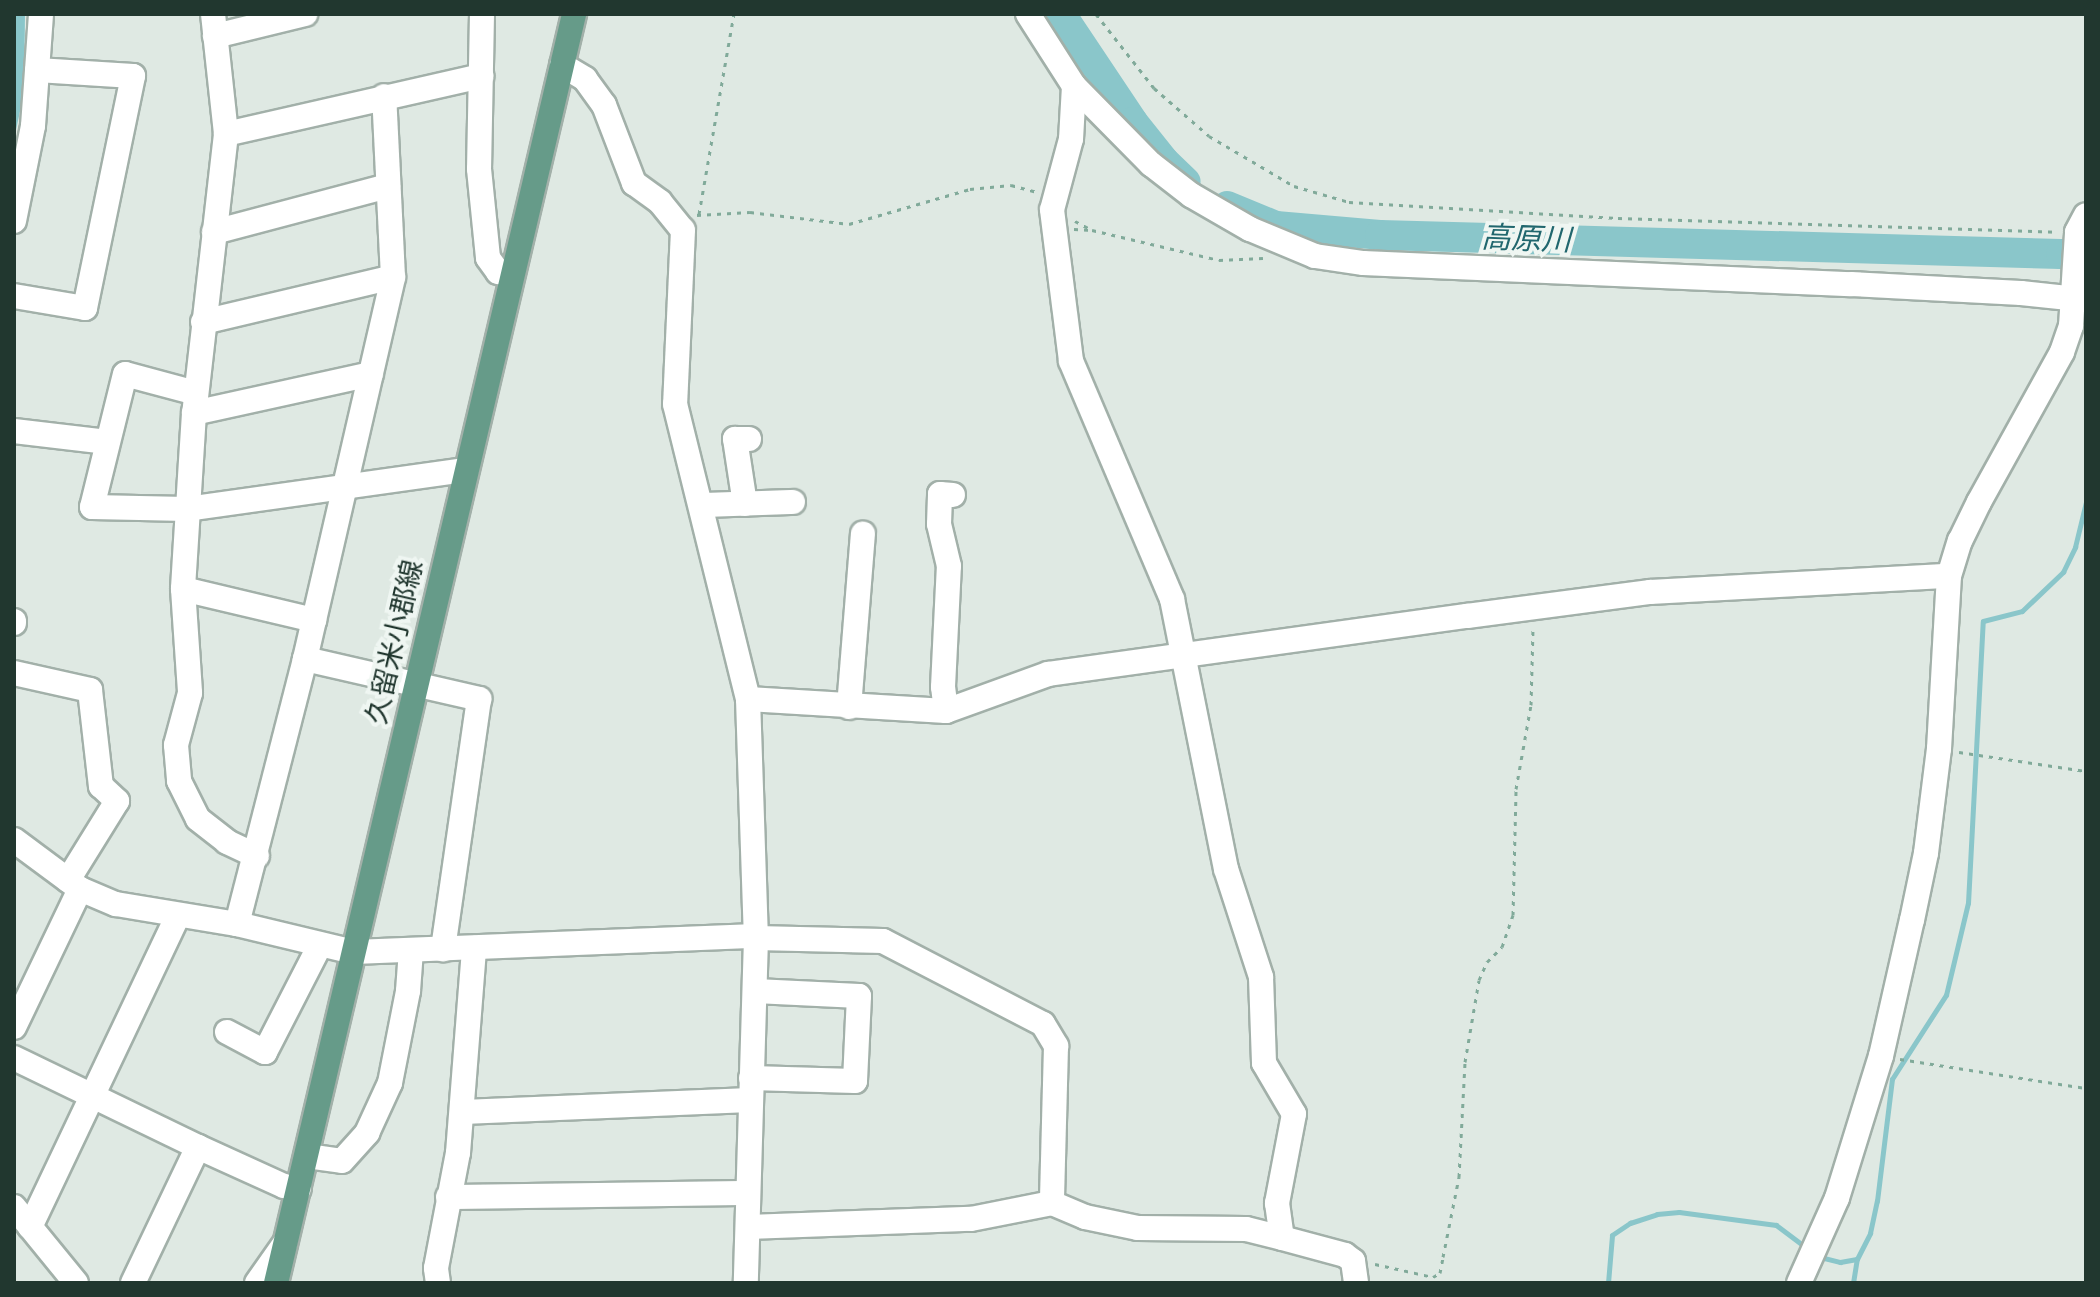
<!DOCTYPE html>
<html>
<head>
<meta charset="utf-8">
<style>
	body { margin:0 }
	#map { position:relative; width:2100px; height:1297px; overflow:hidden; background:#dfe9e3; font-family:Jost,"Noto Sans JP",sans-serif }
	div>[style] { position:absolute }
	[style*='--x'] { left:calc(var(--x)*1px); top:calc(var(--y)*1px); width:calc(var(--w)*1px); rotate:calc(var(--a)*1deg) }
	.water>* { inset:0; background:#8ac6ca }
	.stream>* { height:5px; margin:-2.5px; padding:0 2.5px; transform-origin:2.5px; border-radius:2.5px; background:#8ac6ca }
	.river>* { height:30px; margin:-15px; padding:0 15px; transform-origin:15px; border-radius:15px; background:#8ac6ca }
	.path>* { height:3px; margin-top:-1.5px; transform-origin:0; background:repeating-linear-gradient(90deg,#81aa9a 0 4px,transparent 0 10px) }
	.roads { filter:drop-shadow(2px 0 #a2b0a9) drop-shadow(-2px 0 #a2b0a9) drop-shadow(0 2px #a2b0a9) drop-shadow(0 -2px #a2b0a9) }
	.minor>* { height:24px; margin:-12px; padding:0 12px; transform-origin:12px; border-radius:12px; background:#fff }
	.major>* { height:24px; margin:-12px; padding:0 12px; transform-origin:12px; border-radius:12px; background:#669b89 }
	span { translate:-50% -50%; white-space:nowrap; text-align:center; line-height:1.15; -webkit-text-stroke:8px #eff6f2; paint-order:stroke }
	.street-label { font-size:28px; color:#21372f }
	.water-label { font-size:30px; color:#21676e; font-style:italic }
	.frame { position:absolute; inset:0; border:16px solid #21372f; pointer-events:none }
</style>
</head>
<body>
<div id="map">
	<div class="water">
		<div style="clip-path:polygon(14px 14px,25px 14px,24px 93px,14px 139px)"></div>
	</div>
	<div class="stream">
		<div style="--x:1820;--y:1257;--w:21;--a:14"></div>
		<div style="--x:1840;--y:1262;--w:17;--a:-10"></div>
		<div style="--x:1608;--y:1283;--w:48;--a:-85.2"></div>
		<div style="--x:1612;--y:1235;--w:22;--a:-34"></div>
		<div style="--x:1630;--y:1223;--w:28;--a:-18"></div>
		<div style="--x:1657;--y:1214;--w:22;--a:-5"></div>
		<div style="--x:1679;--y:1212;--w:98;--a:7.6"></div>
		<div style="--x:1776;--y:1225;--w:40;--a:37"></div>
		<div style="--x:1853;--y:1283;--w:24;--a:-81"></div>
		<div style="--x:1857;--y:1259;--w:29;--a:-63"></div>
		<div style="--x:1870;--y:1233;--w:33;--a:-78"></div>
		<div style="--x:1877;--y:1201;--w:123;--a:-83"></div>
		<div style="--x:1892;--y:1079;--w:100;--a:-57.3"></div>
		<div style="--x:1946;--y:995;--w:95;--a:-76.6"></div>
		<div style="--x:1968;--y:903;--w:282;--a:-87"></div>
		<div style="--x:1983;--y:621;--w:40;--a:-14.4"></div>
		<div style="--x:2022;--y:611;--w:57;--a:-43.6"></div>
		<div style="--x:2063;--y:572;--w:28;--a:-64"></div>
		<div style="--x:2075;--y:547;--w:46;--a:-76.3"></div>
	</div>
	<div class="river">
		<div style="--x:1061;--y:14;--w:130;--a:56.3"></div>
		<div style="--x:1133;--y:122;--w:50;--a:51.5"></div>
		<div style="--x:1164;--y:161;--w:30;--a:44"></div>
		<div style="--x:1227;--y:206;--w:53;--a:22.2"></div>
		<div style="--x:1276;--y:226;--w:104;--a:4.9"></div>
		<div style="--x:1380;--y:235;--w:681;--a:1.6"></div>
		<div style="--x:2061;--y:254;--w:25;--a:11"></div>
	</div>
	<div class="path">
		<div style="--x:1096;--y:14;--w:94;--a:51.9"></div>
		<div style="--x:1154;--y:88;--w:73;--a:41.1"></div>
		<div style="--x:1209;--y:136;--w:99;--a:30.5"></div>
		<div style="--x:1294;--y:186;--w:57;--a:16.2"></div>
		<div style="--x:1349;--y:202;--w:269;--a:3.4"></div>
		<div style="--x:1618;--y:218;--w:439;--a:1.8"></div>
		<div style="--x:699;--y:214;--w:203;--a:-80.1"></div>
		<div style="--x:697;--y:215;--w:53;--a:-3.2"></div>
		<div style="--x:750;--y:212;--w:100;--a:6.9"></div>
		<div style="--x:849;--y:224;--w:126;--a:-16.1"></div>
		<div style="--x:970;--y:189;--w:41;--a:-5.6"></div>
		<div style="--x:1011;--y:185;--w:28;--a:15"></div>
		<div style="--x:1075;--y:221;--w:19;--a:28"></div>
		<div style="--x:1074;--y:229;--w:18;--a:3"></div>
		<div style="--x:1092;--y:230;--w:130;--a:13.3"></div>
		<div style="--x:1219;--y:260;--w:44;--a:-2.6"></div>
		<div style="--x:1959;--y:752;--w:128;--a:8.5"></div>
		<div style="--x:1900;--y:1059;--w:188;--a:8.9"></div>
		<div style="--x:1375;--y:1264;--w:59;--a:12.6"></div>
		<div style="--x:1433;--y:1277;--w:8;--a:-30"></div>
		<div style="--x:1440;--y:1273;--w:16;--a:-79"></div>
		<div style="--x:1443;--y:1257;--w:82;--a:-78.7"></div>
		<div style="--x:1459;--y:1177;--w:115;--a:-87"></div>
		<div style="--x:1465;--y:1062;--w:83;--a:-80.3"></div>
		<div style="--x:1479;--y:980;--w:20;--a:-66"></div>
		<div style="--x:1487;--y:962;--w:21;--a:-45"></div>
		<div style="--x:1502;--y:947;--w:34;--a:-71"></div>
		<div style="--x:1513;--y:915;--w:126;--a:-88.6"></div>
		<div style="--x:1516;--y:789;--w:85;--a:-79.9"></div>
		<div style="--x:1531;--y:705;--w:78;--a:-88.5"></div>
	</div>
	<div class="roads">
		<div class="minor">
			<div style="--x:213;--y:14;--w:121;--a:83.8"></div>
			<div style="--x:226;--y:134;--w:281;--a:96.5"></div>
			<div style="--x:194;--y:413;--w:176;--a:93.6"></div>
			<div style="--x:183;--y:589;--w:104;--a:86.1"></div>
			<div style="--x:190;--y:693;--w:54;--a:105.1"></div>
			<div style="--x:176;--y:745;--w:36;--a:85"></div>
			<div style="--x:179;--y:781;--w:42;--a:63.4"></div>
			<div style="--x:198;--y:819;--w:37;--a:38"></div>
			<div style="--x:227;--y:842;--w:33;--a:25"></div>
			<div style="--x:482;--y:14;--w:155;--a:91.1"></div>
			<div style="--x:479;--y:169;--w:89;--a:84.2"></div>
			<div style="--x:488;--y:258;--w:17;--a:54"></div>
			<div style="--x:498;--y:272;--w:14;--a:8"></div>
			<div style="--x:1028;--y:14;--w:85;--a:57.4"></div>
			<div style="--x:1074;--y:86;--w:110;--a:45.4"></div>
			<div style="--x:1151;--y:164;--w:51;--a:37.8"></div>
			<div style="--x:1191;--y:195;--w:68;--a:30"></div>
			<div style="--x:1250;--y:229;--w:70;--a:22.6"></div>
			<div style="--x:1315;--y:256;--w:49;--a:8.3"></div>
			<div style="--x:1363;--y:263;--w:488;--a:2.5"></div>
			<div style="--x:1851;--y:284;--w:170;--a:3"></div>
			<div style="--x:2021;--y:293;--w:65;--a:6.1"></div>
			<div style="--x:215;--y:36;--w:93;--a:-13.7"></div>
			<div style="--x:562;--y:65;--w:27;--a:31"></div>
			<div style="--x:585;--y:79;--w:32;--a:54"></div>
			<div style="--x:604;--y:105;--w:84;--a:69"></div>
			<div style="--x:634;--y:183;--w:32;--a:36"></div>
			<div style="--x:660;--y:202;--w:36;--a:51"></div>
			<div style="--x:683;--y:230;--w:174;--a:92.6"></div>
			<div style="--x:675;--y:404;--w:304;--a:76.1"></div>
			<div style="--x:748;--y:699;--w:239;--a:88.1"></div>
			<div style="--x:756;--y:938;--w:345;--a:91.7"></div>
			<div style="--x:1074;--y:86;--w:53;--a:93.2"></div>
			<div style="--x:1071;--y:139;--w:73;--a:105"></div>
			<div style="--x:1052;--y:210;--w:152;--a:82.8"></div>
			<div style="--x:1071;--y:361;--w:259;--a:67"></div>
			<div style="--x:1172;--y:599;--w:275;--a:78.7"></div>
			<div style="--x:1226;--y:869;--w:114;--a:72"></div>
			<div style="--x:1261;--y:977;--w:86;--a:88"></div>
			<div style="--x:1264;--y:1063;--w:59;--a:59.5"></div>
			<div style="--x:1294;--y:1114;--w:91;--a:100.8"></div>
			<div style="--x:1277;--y:1203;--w:35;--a:82"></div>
			<div style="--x:226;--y:134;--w:262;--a:-12.8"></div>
			<div style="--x:14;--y:221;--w:97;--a:-78.7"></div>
			<div style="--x:33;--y:126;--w:112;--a:-85.9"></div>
			<div style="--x:214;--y:232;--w:180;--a:-14.8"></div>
			<div style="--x:14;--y:296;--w:72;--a:9.6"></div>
			<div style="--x:85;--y:308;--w:237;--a:-78.3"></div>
			<div style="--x:133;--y:76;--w:96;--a:-176.4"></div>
			<div style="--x:203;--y:322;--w:195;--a:-13.3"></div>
			<div style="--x:196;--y:393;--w:73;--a:-165"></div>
			<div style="--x:125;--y:374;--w:137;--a:103.9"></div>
			<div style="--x:92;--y:507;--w:95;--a:1.2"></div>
			<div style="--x:187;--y:509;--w:282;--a:-8"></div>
			<div style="--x:194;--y:413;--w:181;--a:-12.4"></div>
			<div style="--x:14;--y:431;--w:94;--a:6.7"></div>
			<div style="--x:745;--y:504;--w:66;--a:-98.7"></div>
			<div style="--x:735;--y:439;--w:14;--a:0"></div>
			<div style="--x:702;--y:505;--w:91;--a:-1.9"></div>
			<div style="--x:183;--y:589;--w:135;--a:13.3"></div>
			<div style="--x:14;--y:623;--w:2;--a:-90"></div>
			<div style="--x:305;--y:659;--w:179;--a:12.9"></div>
			<div style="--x:479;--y:699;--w:253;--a:98.2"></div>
			<div style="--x:14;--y:673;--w:78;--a:12.6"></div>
			<div style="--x:90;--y:690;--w:97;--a:83.5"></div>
			<div style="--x:101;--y:786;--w:22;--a:43"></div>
			<div style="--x:117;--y:801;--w:93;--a:121.8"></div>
			<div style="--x:748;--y:699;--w:198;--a:3.5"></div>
			<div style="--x:946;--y:711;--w:109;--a:-19.9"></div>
			<div style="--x:1048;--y:674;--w:423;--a:-7.9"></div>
			<div style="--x:1467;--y:616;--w:185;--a:-7.5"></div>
			<div style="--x:1650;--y:592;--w:299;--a:-3.1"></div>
			<div style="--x:849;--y:707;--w:174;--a:-85.4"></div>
			<div style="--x:946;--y:711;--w:24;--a:-97"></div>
			<div style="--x:943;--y:687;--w:121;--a:-87.2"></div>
			<div style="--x:949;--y:566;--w:43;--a:-103.4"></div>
			<div style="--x:939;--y:524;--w:30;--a:-88"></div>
			<div style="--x:940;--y:494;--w:13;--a:4"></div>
			<div style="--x:14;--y:840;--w:82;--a:36.6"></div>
			<div style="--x:80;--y:889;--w:39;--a:23"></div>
			<div style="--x:116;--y:904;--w:123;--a:9.4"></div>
			<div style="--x:237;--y:924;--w:120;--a:13.5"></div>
			<div style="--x:354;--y:952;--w:402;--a:-2.3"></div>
			<div style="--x:237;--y:924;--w:274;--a:-75.6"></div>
			<div style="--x:305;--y:659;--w:392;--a:-77"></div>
			<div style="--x:393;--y:277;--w:181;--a:-92.8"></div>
			<div style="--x:756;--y:938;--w:127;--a:1.4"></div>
			<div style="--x:883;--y:941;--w:180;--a:27.4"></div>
			<div style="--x:1043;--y:1024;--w:26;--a:59"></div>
			<div style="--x:1056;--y:1046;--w:157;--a:91.5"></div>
			<div style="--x:14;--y:1027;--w:153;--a:-64.4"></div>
			<div style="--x:227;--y:1032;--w:43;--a:27.8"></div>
			<div style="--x:265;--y:1052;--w:120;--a:-62.8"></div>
			<div style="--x:14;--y:1058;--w:204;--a:25.8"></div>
			<div style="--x:198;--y:1147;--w:94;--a:24.4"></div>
			<div style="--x:284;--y:1186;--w:15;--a:11"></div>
			<div style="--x:751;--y:1078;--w:104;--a:1.7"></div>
			<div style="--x:855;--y:1081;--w:85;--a:-87.3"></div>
			<div style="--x:859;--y:996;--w:104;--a:-177.2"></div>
			<div style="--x:463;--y:1112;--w:287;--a:-2.4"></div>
			<div style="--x:307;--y:1156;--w:35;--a:8"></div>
			<div style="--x:342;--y:1161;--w:38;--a:-48"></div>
			<div style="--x:367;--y:1133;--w:55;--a:-65.3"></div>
			<div style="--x:390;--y:1083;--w:94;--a:-78.9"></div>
			<div style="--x:408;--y:991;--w:41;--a:-85.8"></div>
			<div style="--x:448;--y:1197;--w:300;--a:-0.8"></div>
			<div style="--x:14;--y:1207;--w:98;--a:50.8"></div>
			<div style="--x:30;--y:1227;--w:344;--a:-64.6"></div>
			<div style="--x:748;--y:1227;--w:223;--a:-2.1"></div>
			<div style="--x:971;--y:1219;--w:83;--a:-11.2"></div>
			<div style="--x:1052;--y:1203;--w:36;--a:23"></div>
			<div style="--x:1085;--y:1217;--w:54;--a:11.7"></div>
			<div style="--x:1138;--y:1228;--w:108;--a:0.5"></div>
			<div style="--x:1246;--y:1229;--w:37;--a:14"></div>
			<div style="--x:1282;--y:1238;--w:65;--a:15.1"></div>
			<div style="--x:1345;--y:1255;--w:10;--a:37"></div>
			<div style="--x:1353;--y:1261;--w:22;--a:82"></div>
			<div style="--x:133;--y:1283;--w:151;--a:-64.5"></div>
			<div style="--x:257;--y:1283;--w:49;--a:-55"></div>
			<div style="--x:438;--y:1283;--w:15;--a:-98"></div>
			<div style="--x:436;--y:1268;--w:117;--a:-79.2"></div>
			<div style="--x:458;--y:1153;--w:206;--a:-85.5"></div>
			<div style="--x:1799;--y:1283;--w:93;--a:-65.9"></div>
			<div style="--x:1837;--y:1198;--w:149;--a:-72.8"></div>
			<div style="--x:1881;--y:1056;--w:139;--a:-77.2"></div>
			<div style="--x:1912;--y:920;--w:68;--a:-78.2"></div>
			<div style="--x:1926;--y:853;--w:105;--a:-82.9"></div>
			<div style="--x:1939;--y:749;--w:173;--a:-86.7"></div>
			<div style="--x:1949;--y:576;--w:37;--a:-73"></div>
			<div style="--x:1960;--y:541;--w:43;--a:-64"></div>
			<div style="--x:1979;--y:502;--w:171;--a:-61"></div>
			<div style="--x:2062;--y:352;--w:28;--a:-71"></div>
			<div style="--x:2071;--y:326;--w:94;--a:-86.3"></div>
			<div style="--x:2077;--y:232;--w:19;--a:-62"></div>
		</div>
		<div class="major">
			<div style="--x:276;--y:1283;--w:1304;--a:-76.78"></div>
		</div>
	</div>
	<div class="street-label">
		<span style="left:395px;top:642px;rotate:-77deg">久留米小郡線</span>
	</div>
	<div class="water-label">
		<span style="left:1526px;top:239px;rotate:2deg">高原川</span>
	</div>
	<div class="frame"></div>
</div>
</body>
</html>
